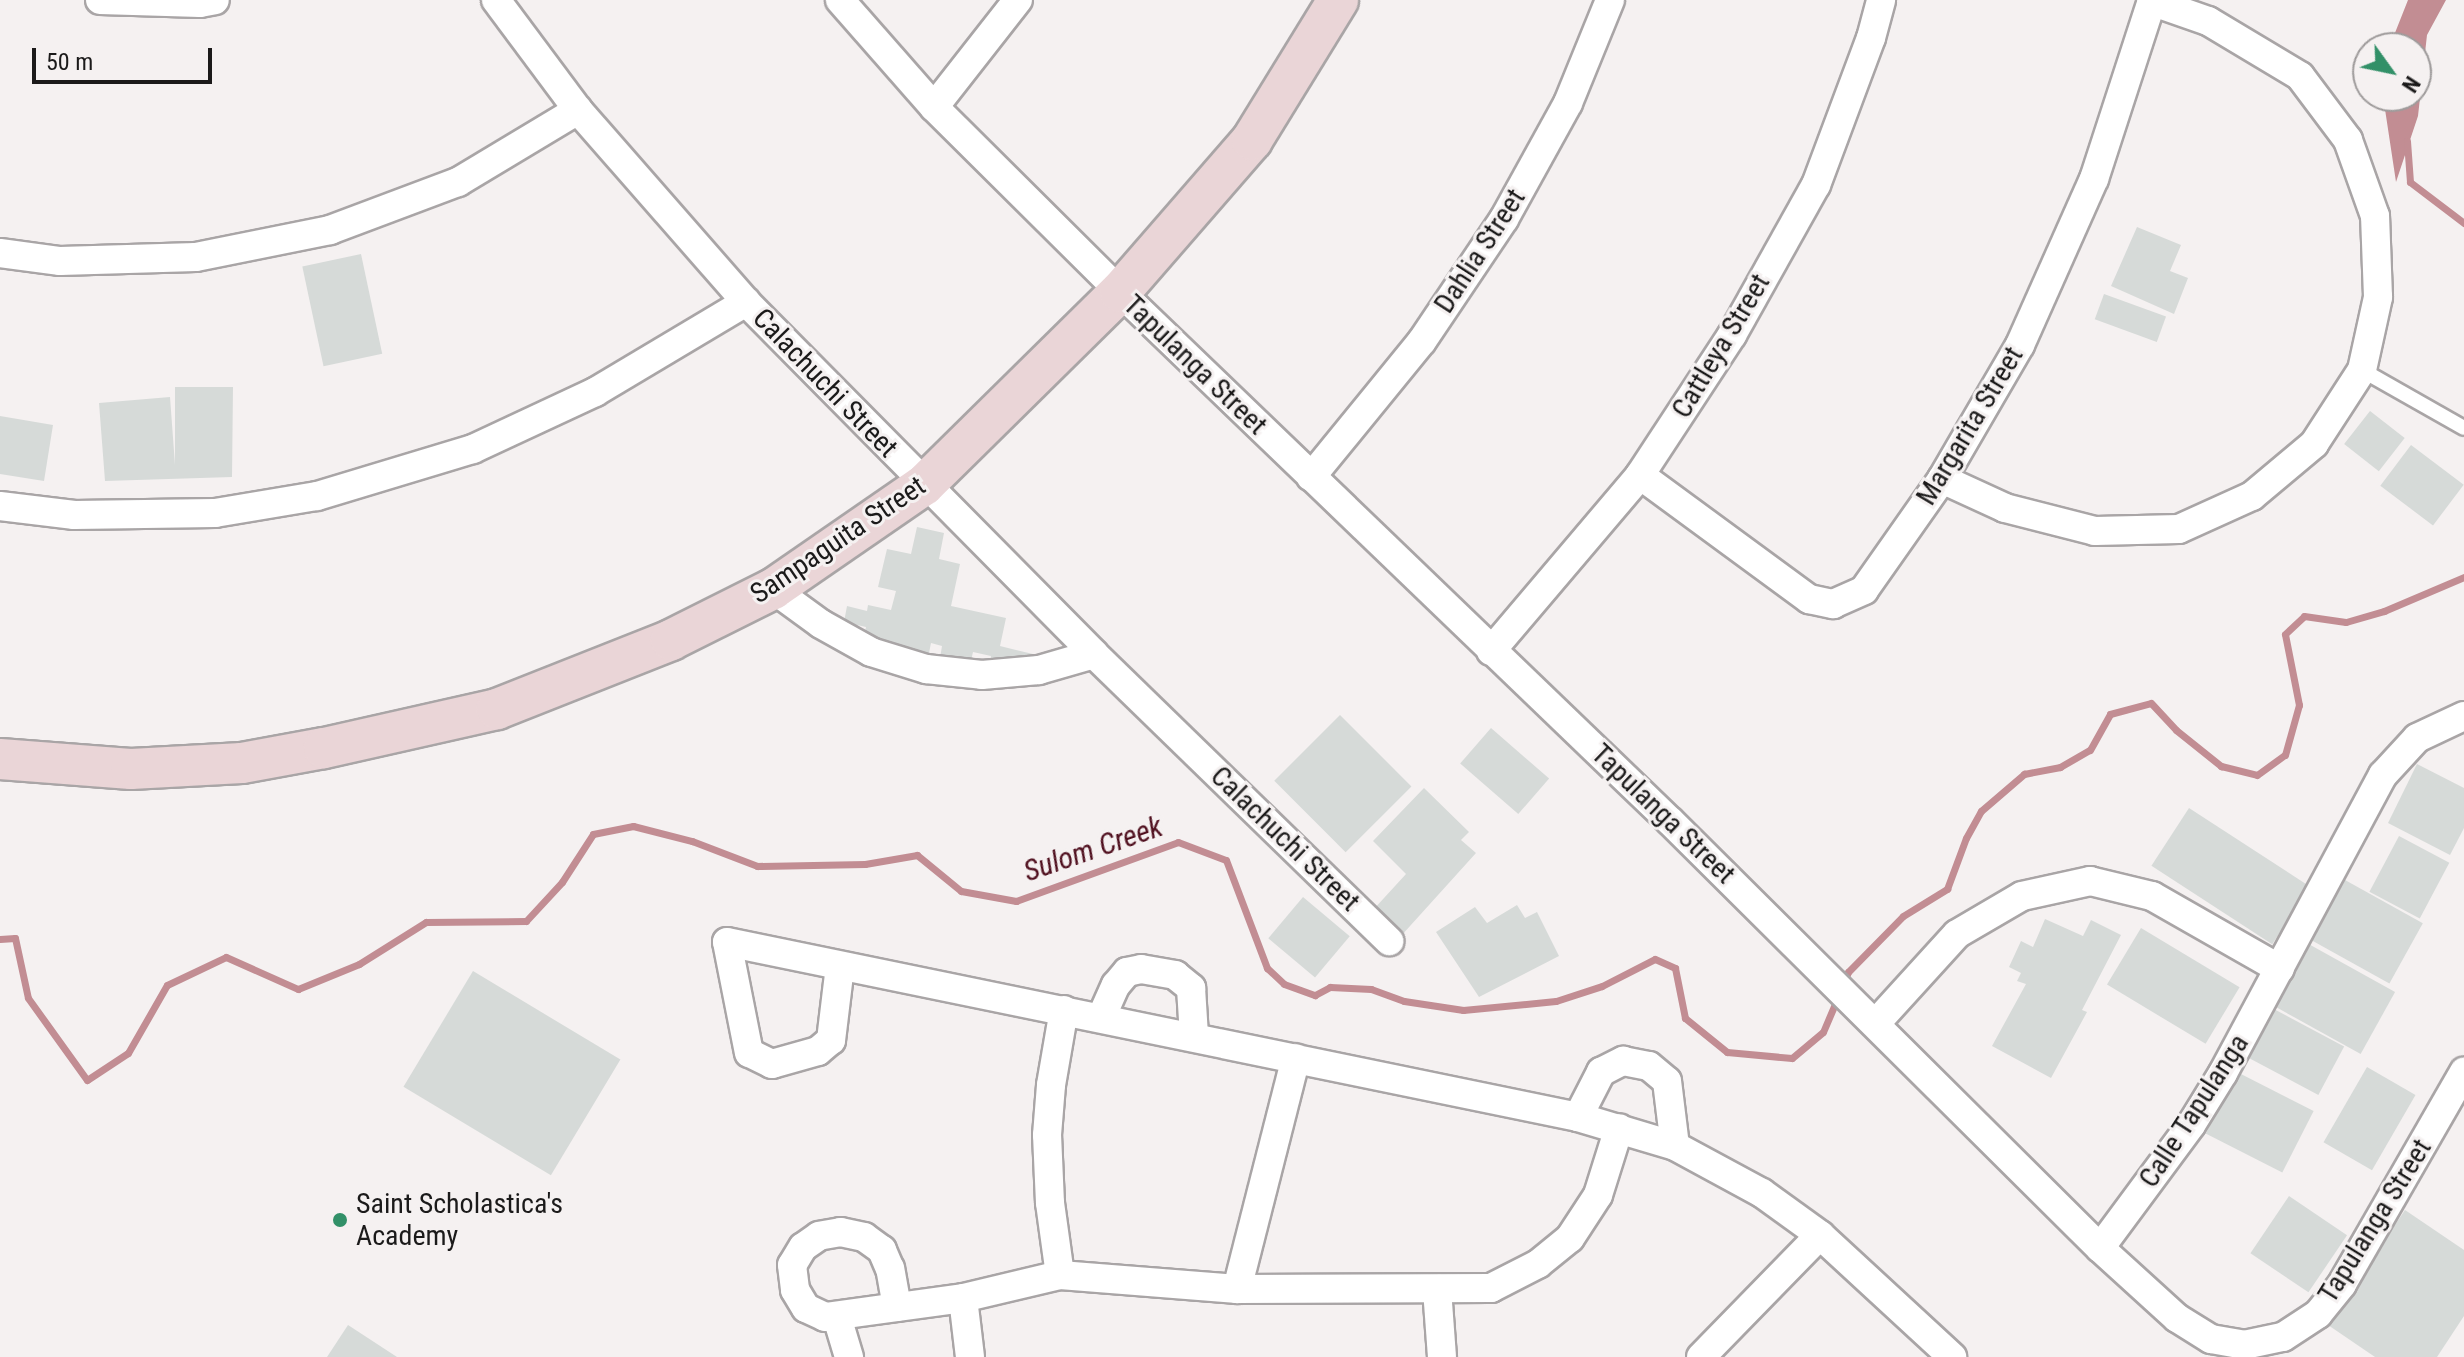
<!DOCTYPE html>
<html>
<head>
<meta charset="utf-8">
<style>
	body { margin:0 }
	#map { position:relative; width:2464px; height:1357px; overflow:hidden; background:#f5f1f1; font-family:"Roboto Condensed",sans-serif }
	div>[style] { position:absolute }
	[style*='--x'] { left:calc(var(--x)*1px); top:calc(var(--y)*1px); width:calc(var(--w)*1px); rotate:calc(var(--a)*1deg) }
	.water>* { inset:0; background:#c28d93 }
	.stream>* { height:7px; margin:-3.5px; padding:0 3.5px; transform-origin:3.5px; border-radius:3.5px; background:#c28d93 }
	.building>* { inset:0; background:#d6dad8; transform-origin:0 0 }
	.roads { filter:drop-shadow(2px 0 #a9a5a6) drop-shadow(-2px 0 #a9a5a6) drop-shadow(0 2px #a9a5a6) drop-shadow(0 -2px #a9a5a6) }
	.lane>* { height:14px; margin:-7px; padding:0 7px; transform-origin:7px; border-radius:7px; background:#fff }
	.street>* { height:28px; margin:-14px; padding:0 14px; transform-origin:14px; border-radius:14px; background:#fff }
	.secondary>* { height:40px; margin:-20px; padding:0 20px; transform-origin:20px; border-radius:20px; background:#ead5d7 }
	.dots>* { width:22px; height:22px; translate:-50% -50%; box-sizing:border-box; border:4px solid #f5f1f1; border-radius:50% }
	span { translate:-50% -50%; white-space:nowrap; text-align:center; line-height:1.15; -webkit-text-stroke:6px #f5f1f1; paint-order:stroke }
	.street-label { font-size:28px; color:#1b1a1a }
	.poi-label { font-size:28px; color:#1b1a1a }
	.left { translate:0 -50%; text-align:left }
	.water-label { font-size:30px; color:#50101f; font-style:italic }
	.north { position:absolute; left:2352px; top:32px; width:80px; height:80px; box-sizing:border-box; background:#f5f1f1; border:2px solid #9e9b9b; border-radius:50%; rotate:123deg; font-size:22px; font-weight:700; line-height:32px; text-align:center; color:#1b1a1a }
	.north::after { content:''; display:block; margin:auto; width:28px; height:36px; background:#329068; clip-path:polygon(50% 0,100% 100%,50% 72%,0 100%) }
	.scale { position:absolute; left:32px; top:48px; width:180px; height:36px; box-sizing:border-box; border:4px solid #1b1a1a; border-top:0; padding-left:10px; font-size:24px; line-height:28px; white-space:nowrap; color:#1b1a1a; -webkit-text-stroke:6px #f5f1f1; paint-order:stroke }
</style>
</head>
<body>
<div id="map">
	<div class="water">
		<div style="clip-path:polygon(2408px 0,2446px 0,2427px 35px,2418px 116px,2396px 182px,2383px 96px,2416px 96px,2416px 48px,2389px 48px)"></div>
	</div>
	<div class="stream">
		<div style="--x:2407;--y:141;--w:41;--a:85.8"></div>
		<div style="--x:2410;--y:182;--w:68;--a:37.2"></div>
		<div style="--x:0;--y:939;--w:15;--a:-4"></div>
		<div style="--x:15;--y:938;--w:61;--a:77.8"></div>
		<div style="--x:28;--y:998;--w:101;--a:54.3"></div>
		<div style="--x:87;--y:1080;--w:49;--a:-33.4"></div>
		<div style="--x:128;--y:1053;--w:78;--a:-60.2"></div>
		<div style="--x:167;--y:985;--w:65;--a:-25.4"></div>
		<div style="--x:226;--y:957;--w:79;--a:24"></div>
		<div style="--x:298;--y:989;--w:66;--a:-22.3"></div>
		<div style="--x:359;--y:964;--w:79;--a:-32.1"></div>
		<div style="--x:426;--y:922;--w:100;--a:-0.6"></div>
		<div style="--x:526;--y:921;--w:53;--a:-47.3"></div>
		<div style="--x:562;--y:882;--w:57;--a:-57.1"></div>
		<div style="--x:593;--y:834;--w:41;--a:-11.3"></div>
		<div style="--x:633;--y:826;--w:61;--a:14.3"></div>
		<div style="--x:692;--y:841;--w:70;--a:21"></div>
		<div style="--x:757;--y:866;--w:108;--a:-1.1"></div>
		<div style="--x:865;--y:864;--w:53;--a:-9.8"></div>
		<div style="--x:917;--y:855;--w:57;--a:39.3"></div>
		<div style="--x:961;--y:891;--w:56;--a:10.3"></div>
		<div style="--x:1016;--y:901;--w:172;--a:-20"></div>
		<div style="--x:1178;--y:842;--w:51;--a:20.6"></div>
		<div style="--x:1226;--y:860;--w:116;--a:69.2"></div>
		<div style="--x:1267;--y:968;--w:23;--a:43"></div>
		<div style="--x:1284;--y:984;--w:33;--a:20"></div>
		<div style="--x:1315;--y:995;--w:17;--a:-28"></div>
		<div style="--x:1330;--y:987;--w:41;--a:2.8"></div>
		<div style="--x:1371;--y:989;--w:35;--a:20"></div>
		<div style="--x:1404;--y:1001;--w:60;--a:8.7"></div>
		<div style="--x:1463;--y:1010;--w:93;--a:-5.5"></div>
		<div style="--x:1556;--y:1001;--w:48;--a:-18.1"></div>
		<div style="--x:1602;--y:986;--w:59;--a:-27"></div>
		<div style="--x:1655;--y:959;--w:22;--a:24"></div>
		<div style="--x:1675;--y:968;--w:51;--a:78.7"></div>
		<div style="--x:1685;--y:1018;--w:54;--a:39"></div>
		<div style="--x:1727;--y:1052;--w:65;--a:5.3"></div>
		<div style="--x:1792;--y:1058;--w:40;--a:-40"></div>
		<div style="--x:1823;--y:1032;--w:38;--a:-67"></div>
		<div style="--x:1844;--y:982;--w:11;--a:-68"></div>
		<div style="--x:1848;--y:972;--w:78;--a:-45.5"></div>
		<div style="--x:1903;--y:916;--w:52;--a:-31.5"></div>
		<div style="--x:1947;--y:889;--w:54;--a:-69.6"></div>
		<div style="--x:1966;--y:838;--w:31;--a:-61"></div>
		<div style="--x:1981;--y:811;--w:57;--a:-40.7"></div>
		<div style="--x:2024;--y:774;--w:37;--a:-11"></div>
		<div style="--x:2060;--y:767;--w:34;--a:-30"></div>
		<div style="--x:2090;--y:750;--w:41;--a:-60.9"></div>
		<div style="--x:2110;--y:714;--w:42;--a:-15"></div>
		<div style="--x:2151;--y:703;--w:37;--a:47"></div>
		<div style="--x:2176;--y:730;--w:58;--a:38.7"></div>
		<div style="--x:2221;--y:766;--w:37;--a:14"></div>
		<div style="--x:2257;--y:775;--w:34;--a:-36"></div>
		<div style="--x:2285;--y:755;--w:52;--a:-74.4"></div>
		<div style="--x:2299;--y:705;--w:72;--a:-101.2"></div>
		<div style="--x:2285;--y:634;--w:26;--a:-43"></div>
		<div style="--x:2304;--y:616;--w:42;--a:8.1"></div>
		<div style="--x:2346;--y:622;--w:40;--a:-16"></div>
		<div style="--x:2384;--y:611;--w:87;--a:-23"></div>
	</div>
	<div class="building">
		<div style="clip-path:polygon(2137px 227px,2181px 245px,2170px 271px,2188px 278px,2174px 314px,2111px 286px)"></div>
		<div style="left:361px;top:254px;width:102px;height:60px;rotate:78deg"></div>
		<div style="left:2104px;top:294px;width:66px;height:27px;rotate:20deg"></div>
		<div style="clip-path:polygon(175px 387px,233px 387px,232px 477px,105px 481px,99px 403px,170px 397px,175px 465px)"></div>
		<div style="left:2370px;top:411px;width:44px;height:42px;rotate:38deg"></div>
		<div style="clip-path:polygon(0 416px,53px 425px,44px 481px,0 474px)"></div>
		<div style="left:2411px;top:445px;width:66px;height:51px;rotate:37deg"></div>
		<div style="clip-path:polygon(917px 527px,944px 533px,939px 559px,960px 564px,951px 606px,1006px 618px,1000px 646px,1037px 655px,1034px 664px,989px 666px,991px 656px,973px 652px,970px 665px,940px 658px,942px 646px,931px 643px,929px 653px,864px 638px,866px 627px,844px 622px,847px 606px,867px 611px,868px 605px,891px 610px,896px 591px,878px 587px,887px 549px,911px 554px)"></div>
		<div style="left:1340px;top:715px;width:101px;height:93px;rotate:45deg"></div>
		<div style="left:1491px;top:728px;width:77px;height:47px;rotate:41deg"></div>
		<div style="clip-path:polygon(2417px 764px,2464px 788px,2464px 828px,2450px 855px,2388px 823px)"></div>
		<div style="clip-path:polygon(1424px 788px,1469px 832px,1461px 840px,1476px 853px,1401px 936px,1373px 910px,1406px 874px,1373px 841px)"></div>
		<div style="left:2189px;top:808px;width:144px;height:69px;rotate:33deg"></div>
		<div style="left:2399px;top:836px;width:57px;height:63px;rotate:28deg"></div>
		<div style="left:2345px;top:880px;width:89px;height:69px;rotate:29deg"></div>
		<div style="left:1303px;top:897px;width:61px;height:54px;rotate:40deg"></div>
		<div style="clip-path:polygon(1517px 905px,1525px 918px,1537px 912px,1559px 956px,1479px 997px,1436px 932px,1475px 907px,1487px 923px)"></div>
		<div style="clip-path:polygon(2045px 919px,2083px 936px,2091px 920px,2121px 935px,2082px 1010px,2087px 1012px,2051px 1078px,1992px 1046px,2026px 984px,2017px 981px,2021px 973px,2009px 967px,2021px 941px,2033px 947px)"></div>
		<div style="left:2141px;top:928px;width:115px;height:66px;rotate:31deg"></div>
		<div style="left:2305px;top:942px;width:103px;height:71px;rotate:29deg"></div>
		<div style="left:473px;top:971px;width:172px;height:135px;rotate:31deg"></div>
		<div style="left:2270px;top:1007px;width:84px;height:55px;rotate:28deg"></div>
		<div style="left:2367px;top:1067px;width:56px;height:87px;rotate:30deg"></div>
		<div style="left:2237px;top:1072px;width:86px;height:69px;rotate:27deg"></div>
		<div style="left:2289px;top:1196px;width:70px;height:69px;rotate:34deg"></div>
		<div style="clip-path:polygon(2405px 1210px,2464px 1250px,2464px 1316px,2437px 1357px,2375px 1357px,2328px 1325px)"></div>
		<div style="clip-path:polygon(348px 1325px,397px 1357px,327px 1357px)"></div>
	</div>
	<div class="roads">
		<div class="lane">
			<div style="--x:2362;--y:370;--w:117;--a:29.6"></div>
		</div>
		<div class="street">
			<div style="--x:100;--y:0;--w:100;--a:1.7"></div>
			<div style="--x:200;--y:3;--w:15;--a:-11"></div>
			<div style="--x:496;--y:0;--w:137;--a:53.3"></div>
			<div style="--x:578;--y:110;--w:255;--a:48.8"></div>
			<div style="--x:746;--y:302;--w:495;--a:45.3"></div>
			<div style="--x:1094;--y:654;--w:412;--a:44.2"></div>
			<div style="--x:840;--y:0;--w:142;--a:48.7"></div>
			<div style="--x:934;--y:107;--w:262;--a:44.8"></div>
			<div style="--x:1120;--y:292;--w:763;--a:43.89"></div>
			<div style="--x:1670;--y:821;--w:606;--a:44.8"></div>
			<div style="--x:2100;--y:1248;--w:104;--a:42.3"></div>
			<div style="--x:2177;--y:1318;--w:40;--a:32"></div>
			<div style="--x:2211;--y:1339;--w:34;--a:10"></div>
			<div style="--x:2244;--y:1345;--w:40;--a:-12"></div>
			<div style="--x:2283;--y:1337;--w:42;--a:-33.3"></div>
			<div style="--x:2318;--y:1314;--w:38;--a:-51"></div>
			<div style="--x:2342;--y:1284;--w:245;--a:-60.1"></div>
			<div style="--x:934;--y:107;--w:136;--a:-51.9"></div>
			<div style="--x:0;--y:253;--w:61;--a:7.6"></div>
			<div style="--x:60;--y:261;--w:136;--a:-1.7"></div>
			<div style="--x:196;--y:257;--w:137;--a:-11.4"></div>
			<div style="--x:330;--y:230;--w:137;--a:-20.6"></div>
			<div style="--x:458;--y:182;--w:140;--a:-31"></div>
			<div style="--x:1640;--y:475;--w:210;--a:36.3"></div>
			<div style="--x:1809;--y:599;--w:25;--a:12"></div>
			<div style="--x:1833;--y:604;--w:34;--a:-24"></div>
			<div style="--x:1864;--y:590;--w:136;--a:-54.9"></div>
			<div style="--x:1942;--y:479;--w:155;--a:-59.8"></div>
			<div style="--x:2020;--y:345;--w:182;--a:-66"></div>
			<div style="--x:2094;--y:179;--w:188;--a:-72"></div>
			<div style="--x:1311;--y:477;--w:176;--a:-50.8"></div>
			<div style="--x:1422;--y:341;--w:147;--a:-56.1"></div>
			<div style="--x:1504;--y:219;--w:132;--a:-61.1"></div>
			<div style="--x:1568;--y:103;--w:111;--a:-67.8"></div>
			<div style="--x:1942;--y:479;--w:69;--a:24.7"></div>
			<div style="--x:2005;--y:508;--w:93;--a:14.3"></div>
			<div style="--x:2095;--y:531;--w:84;--a:-1.4"></div>
			<div style="--x:2179;--y:529;--w:80;--a:-24.3"></div>
			<div style="--x:2252;--y:496;--w:81;--a:-40"></div>
			<div style="--x:2314;--y:444;--w:88;--a:-57"></div>
			<div style="--x:2362;--y:370;--w:75;--a:-77.6"></div>
			<div style="--x:2378;--y:297;--w:81;--a:-92.1"></div>
			<div style="--x:2375;--y:216;--w:81;--a:-109.6"></div>
			<div style="--x:2348;--y:140;--w:80;--a:-126.9"></div>
			<div style="--x:2300;--y:76;--w:107;--a:-149.1"></div>
			<div style="--x:2208;--y:21;--w:60;--a:-160.7"></div>
			<div style="--x:0;--y:506;--w:75;--a:6.9"></div>
			<div style="--x:74;--y:515;--w:141;--a:-0.8"></div>
			<div style="--x:215;--y:513;--w:103;--a:-9.5"></div>
			<div style="--x:317;--y:496;--w:163;--a:-16.8"></div>
			<div style="--x:473;--y:449;--w:135;--a:-25"></div>
			<div style="--x:595;--y:392;--w:176;--a:-30.8"></div>
			<div style="--x:773;--y:589;--w:59;--a:36.1"></div>
			<div style="--x:821;--y:624;--w:57;--a:29.2"></div>
			<div style="--x:871;--y:652;--w:58;--a:17.2"></div>
			<div style="--x:926;--y:669;--w:56;--a:6.1"></div>
			<div style="--x:982;--y:675;--w:57;--a:-5"></div>
			<div style="--x:1039;--y:670;--w:57;--a:-16.2"></div>
			<div style="--x:1491;--y:651;--w:231;--a:-49.7"></div>
			<div style="--x:1640;--y:475;--w:168;--a:-56.7"></div>
			<div style="--x:1732;--y:335;--w:172;--a:-60.8"></div>
			<div style="--x:1816;--y:185;--w:157;--a:-69.5"></div>
			<div style="--x:1871;--y:38;--w:39;--a:-75"></div>
			<div style="--x:840;--y:966;--w:75;--a:96.9"></div>
			<div style="--x:831;--y:1040;--w:17;--a:140"></div>
			<div style="--x:818;--y:1051;--w:48;--a:164.2"></div>
			<div style="--x:772;--y:1064;--w:25;--a:-154"></div>
			<div style="--x:749;--y:1053;--w:113;--a:-101.2"></div>
			<div style="--x:727;--y:942;--w:869;--a:11.62"></div>
			<div style="--x:1578;--y:1117;--w:101;--a:16.6"></div>
			<div style="--x:1675;--y:1146;--w:99;--a:28.4"></div>
			<div style="--x:1762;--y:1193;--w:72;--a:35.9"></div>
			<div style="--x:1820;--y:1235;--w:180;--a:42.7"></div>
			<div style="--x:1101;--y:1018;--w:36;--a:-66"></div>
			<div style="--x:1116;--y:985;--w:17;--a:-50"></div>
			<div style="--x:1127;--y:972;--w:14;--a:-12"></div>
			<div style="--x:1141;--y:969;--w:35;--a:10"></div>
			<div style="--x:1175;--y:975;--w:21;--a:39"></div>
			<div style="--x:1191;--y:988;--w:48;--a:86.4"></div>
			<div style="--x:1876;--y:1023;--w:120;--a:-47.7"></div>
			<div style="--x:1957;--y:934;--w:75;--a:-30.3"></div>
			<div style="--x:2022;--y:896;--w:70;--a:-12.4"></div>
			<div style="--x:2090;--y:881;--w:64;--a:13.6"></div>
			<div style="--x:2152;--y:896;--w:147;--a:29.7"></div>
			<div style="--x:1578;--y:1117;--w:51;--a:-62.9"></div>
			<div style="--x:1601;--y:1072;--w:25;--a:-27"></div>
			<div style="--x:1623;--y:1061;--w:26;--a:11"></div>
			<div style="--x:1649;--y:1066;--w:23;--a:40"></div>
			<div style="--x:1667;--y:1081;--w:65;--a:83"></div>
			<div style="--x:2100;--y:1248;--w:153;--a:-53.5"></div>
			<div style="--x:2191;--y:1125;--w:61;--a:-58.4"></div>
			<div style="--x:2223;--y:1073;--w:338;--a:-61.8"></div>
			<div style="--x:2383;--y:775;--w:50;--a:-47.4"></div>
			<div style="--x:2417;--y:738;--w:52;--a:-25.1"></div>
			<div style="--x:1060;--y:1275;--w:73;--a:-97.9"></div>
			<div style="--x:1050;--y:1203;--w:68;--a:-92.5"></div>
			<div style="--x:1047;--y:1135;--w:50;--a:-85.4"></div>
			<div style="--x:1051;--y:1085;--w:76;--a:-80.2"></div>
			<div style="--x:1237;--y:1289;--w:238;--a:-75.7"></div>
			<div style="--x:1437;--y:1289;--w:68;--a:85.8"></div>
			<div style="--x:897;--y:1307;--w:39;--a:-100"></div>
			<div style="--x:890;--y:1269;--w:21;--a:-113"></div>
			<div style="--x:882;--y:1250;--w:22;--a:-144"></div>
			<div style="--x:864;--y:1237;--w:24;--a:-168"></div>
			<div style="--x:841;--y:1232;--w:22;--a:170"></div>
			<div style="--x:819;--y:1236;--w:19;--a:145"></div>
			<div style="--x:803;--y:1247;--w:21;--a:121"></div>
			<div style="--x:792;--y:1265;--w:25;--a:83"></div>
			<div style="--x:795;--y:1290;--w:21;--a:59"></div>
			<div style="--x:806;--y:1308;--w:21;--a:25"></div>
			<div style="--x:825;--y:1317;--w:139;--a:-7.8"></div>
			<div style="--x:837;--y:1317;--w:42;--a:73.3"></div>
			<div style="--x:970;--y:1357;--w:59;--a:-96.8"></div>
			<div style="--x:963;--y:1298;--w:100;--a:-13.3"></div>
			<div style="--x:1060;--y:1275;--w:178;--a:4.5"></div>
			<div style="--x:1237;--y:1289;--w:254;--a:-0.2"></div>
			<div style="--x:1491;--y:1288;--w:53;--a:-27.1"></div>
			<div style="--x:1538;--y:1264;--w:41;--a:-39.1"></div>
			<div style="--x:1570;--y:1238;--w:51;--a:-56.9"></div>
			<div style="--x:1598;--y:1195;--w:70;--a:-72.6"></div>
			<div style="--x:1701;--y:1357;--w:170;--a:-45.7"></div>
		</div>
		<div class="secondary">
			<div style="--x:0;--y:759;--w:131;--a:4.4"></div>
			<div style="--x:131;--y:769;--w:111;--a:-3.1"></div>
			<div style="--x:242;--y:763;--w:83;--a:-10.4"></div>
			<div style="--x:324;--y:748;--w:177;--a:-12.7"></div>
			<div style="--x:497;--y:709;--w:187;--a:-21.6"></div>
			<div style="--x:671;--y:640;--w:114;--a:-26.6"></div>
			<div style="--x:773;--y:589;--w:183;--a:-34.6"></div>
			<div style="--x:924;--y:485;--w:275;--a:-44.6"></div>
			<div style="--x:1120;--y:292;--w:201;--a:-49"></div>
			<div style="--x:1252;--y:140;--w:164;--a:-58.4"></div>
		</div>
	</div>
	<div class="dots">
		<div style="left:340px;top:1220px;background:#329068"></div>
	</div>
	<div class="street-label">
		<span style="left:1480px;top:251px;rotate:-57deg">Dahlia Street</span>
		<span style="left:1721px;top:346px;rotate:-59deg">Cattleya Street</span>
		<span style="left:1195px;top:365px;rotate:44deg">Tapulanga Street</span>
		<span style="left:825px;top:383px;rotate:46deg">Calachuchi Street</span>
		<span style="left:1970px;top:426px;rotate:-59deg">Margarita Street</span>
		<span style="left:838px;top:540px;rotate:-34deg">Sampaguita Street</span>
		<span style="left:1663px;top:814px;rotate:44deg">Tapulanga Street</span>
		<span style="left:1285px;top:839px;rotate:44deg">Calachuchi Street</span>
		<span style="left:2194px;top:1111px;rotate:-57deg">Calle Tapulanga</span>
		<span style="left:2375px;top:1221px;rotate:-58deg">Tapulanga Street</span>
	</div>
	<div class="poi-label">
		<span class="left" style="left:356px;top:1220px">Saint Scholastica's<br>Academy</span>
	</div>
	<div class="water-label">
		<span style="left:1093px;top:849px;rotate:-19deg">Sulom Creek</span>
	</div>
	<div class="north">N</div>
	<div class="scale">50 m</div>
</div>
</body>
</html>
